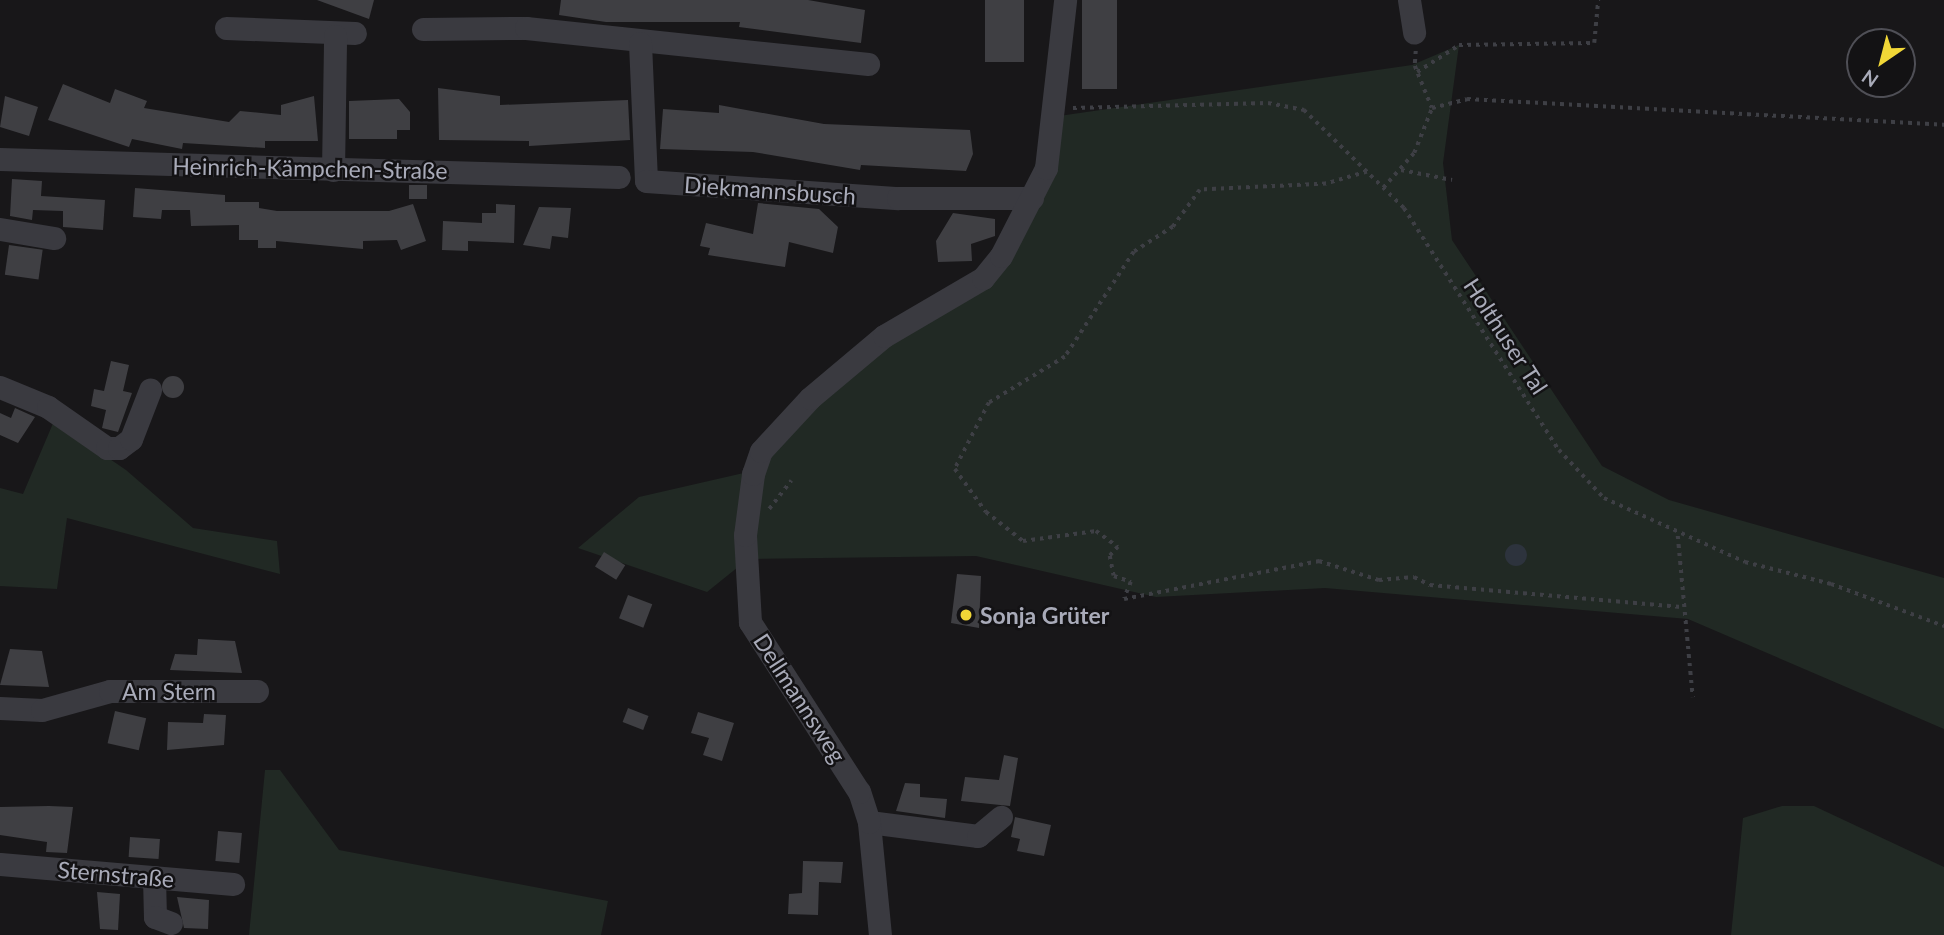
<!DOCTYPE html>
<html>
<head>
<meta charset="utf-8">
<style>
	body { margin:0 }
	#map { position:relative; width:1944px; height:935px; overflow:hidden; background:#181719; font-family:Lato,sans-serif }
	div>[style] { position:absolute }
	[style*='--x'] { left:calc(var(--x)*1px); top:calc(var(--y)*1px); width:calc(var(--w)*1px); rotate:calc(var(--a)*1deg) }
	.green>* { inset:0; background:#212924 }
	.water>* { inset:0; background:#2d333d }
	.round { border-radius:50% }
	.building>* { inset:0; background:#3f3f43; transform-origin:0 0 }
	.path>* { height:3.5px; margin-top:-1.75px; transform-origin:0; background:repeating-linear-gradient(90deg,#3e3f45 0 3.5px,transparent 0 8.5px) }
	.minor>* { height:23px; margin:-11.5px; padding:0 11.5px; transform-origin:11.5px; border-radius:11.5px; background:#3a3a40 }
	.dots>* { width:19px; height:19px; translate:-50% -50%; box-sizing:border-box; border:4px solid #131214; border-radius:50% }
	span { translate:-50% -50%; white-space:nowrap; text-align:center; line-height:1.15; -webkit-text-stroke:5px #131214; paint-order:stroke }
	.street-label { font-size:23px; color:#a9abb9 }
	.poi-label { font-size:23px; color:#a9abb9; font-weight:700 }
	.left { translate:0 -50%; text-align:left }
	.north { position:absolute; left:1846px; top:28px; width:70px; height:70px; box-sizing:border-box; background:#131214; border:2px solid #4f4f56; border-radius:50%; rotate:215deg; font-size:19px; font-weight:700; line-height:28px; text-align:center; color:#a9abb9 }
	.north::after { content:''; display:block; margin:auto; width:24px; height:32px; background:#f1d737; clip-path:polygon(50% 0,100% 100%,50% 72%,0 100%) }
</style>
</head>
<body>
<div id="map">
	<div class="green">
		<div style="clip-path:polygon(1459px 45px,1443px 163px,1452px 240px,1602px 466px,1669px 500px,1944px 578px,1944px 729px,1688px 619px,1325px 588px,1156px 597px,976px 556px,748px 559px,707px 592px,578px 548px,639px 497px,748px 472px,787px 424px,1003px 258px,1052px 117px,1412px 65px)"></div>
		<div style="clip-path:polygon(54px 421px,126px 470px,193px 528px,277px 541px,280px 574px,67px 518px,57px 589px,0 586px,0 488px,23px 494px)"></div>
		<div style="clip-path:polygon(265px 770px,280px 770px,339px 850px,608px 901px,601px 935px,249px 935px)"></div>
		<div style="clip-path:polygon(1782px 806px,1814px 806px,1944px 867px,1944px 935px,1731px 935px,1743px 818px)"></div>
	</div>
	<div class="water">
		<div class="round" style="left:1505px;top:544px;width:22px;height:22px"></div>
	</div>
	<div class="building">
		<div style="clip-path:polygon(317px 0,374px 0,369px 19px)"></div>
		<div style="clip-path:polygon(561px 0,808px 0,865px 10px,861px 43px,739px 27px,740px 22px,606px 22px,559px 15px)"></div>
		<div style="left:985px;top:0;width:39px;height:62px"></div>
		<div style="left:1082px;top:0;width:35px;height:89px"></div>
		<div style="clip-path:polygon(63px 84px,110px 103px,115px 89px,147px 101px,144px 108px,229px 122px,240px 111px,281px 115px,281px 105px,314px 96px,318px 141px,265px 141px,265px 148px,183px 143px,182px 149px,132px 139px,129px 147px,48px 120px)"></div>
		<div style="clip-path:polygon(438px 88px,500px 96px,500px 105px,628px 100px,630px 140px,529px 146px,529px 141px,439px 140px)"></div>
		<div style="clip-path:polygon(5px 96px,38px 107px,29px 136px,0 127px)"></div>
		<div style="clip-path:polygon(399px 99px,410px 112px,410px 130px,397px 130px,397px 139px,349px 139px,349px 101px)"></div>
		<div style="clip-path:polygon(719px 105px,824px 124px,970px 130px,973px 154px,966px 171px,861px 165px,860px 170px,753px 152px,660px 149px,663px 109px,719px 113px)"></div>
		<div style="clip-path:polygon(12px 179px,42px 181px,41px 196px,105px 200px,103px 230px,63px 227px,63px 211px,33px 210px,32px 220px,10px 216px)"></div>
		<div style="left:409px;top:185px;width:18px;height:14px"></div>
		<div style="clip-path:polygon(135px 188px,225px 195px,225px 202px,259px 202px,259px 208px,277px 211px,389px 211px,413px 204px,426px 241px,401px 250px,397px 240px,363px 241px,363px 249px,276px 241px,276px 248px,258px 248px,258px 240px,239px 240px,239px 225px,191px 226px,190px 210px,162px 210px,161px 219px,133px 217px)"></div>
		<div style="clip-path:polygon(758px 203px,819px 209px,838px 227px,833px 253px,789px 242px,785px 267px,708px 255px,710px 248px,700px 246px,706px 223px,753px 234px)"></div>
		<div style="clip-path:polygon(496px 204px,515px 205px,514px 243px,468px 241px,468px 251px,442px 250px,443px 221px,482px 223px,482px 213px,496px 213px)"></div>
		<div style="clip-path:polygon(539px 207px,571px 208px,568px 238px,552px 236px,550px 249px,523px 245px)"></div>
		<div style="clip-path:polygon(953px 213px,995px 219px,995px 236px,971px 244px,972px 261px,938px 262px,936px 241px)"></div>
		<div style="left:9px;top:245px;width:34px;height:30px;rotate:8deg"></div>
		<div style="clip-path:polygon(111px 361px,129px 365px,123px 391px,132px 393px,118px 432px,102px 428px,106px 410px,91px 406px,94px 389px,104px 391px)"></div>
		<div class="round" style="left:162px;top:376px;width:22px;height:22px"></div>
		<div style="clip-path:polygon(15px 408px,35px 417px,18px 443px,0 435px,0 413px,11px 418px)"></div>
		<div style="left:604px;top:552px;width:25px;height:17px;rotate:32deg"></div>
		<div style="clip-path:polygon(957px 574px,981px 576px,979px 628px,951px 623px)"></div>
		<div style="left:628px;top:595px;width:26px;height:25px;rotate:21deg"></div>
		<div style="clip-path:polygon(198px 639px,235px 641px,242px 673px,170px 670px,175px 654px,197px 655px)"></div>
		<div style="clip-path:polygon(10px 649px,42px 651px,49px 687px,0 685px)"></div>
		<div style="left:628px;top:708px;width:22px;height:15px;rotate:21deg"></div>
		<div style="left:115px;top:711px;width:32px;height:33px;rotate:13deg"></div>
		<div style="clip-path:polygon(698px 712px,734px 723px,722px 761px,703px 755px,709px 738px,691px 733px)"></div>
		<div style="clip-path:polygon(204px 714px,226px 715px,224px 745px,167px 750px,168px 722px,203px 723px)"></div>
		<div style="clip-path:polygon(1004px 755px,1018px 758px,1010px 806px,961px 801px,965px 777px,999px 780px)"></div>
		<div style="clip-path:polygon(905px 783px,920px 784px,920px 797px,947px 799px,945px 818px,896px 811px)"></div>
		<div style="clip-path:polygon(49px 806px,73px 807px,67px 853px,46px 852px,47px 842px,0 835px,0 807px)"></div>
		<div style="clip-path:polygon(1015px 817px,1051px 825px,1044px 856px,1017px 851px,1020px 839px,1011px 837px)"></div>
		<div style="left:218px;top:831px;width:24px;height:30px;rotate:5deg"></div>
		<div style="left:130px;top:837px;width:30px;height:20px;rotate:4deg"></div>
		<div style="clip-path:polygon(803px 861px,843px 862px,841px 883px,819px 882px,818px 915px,788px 914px,789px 894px,802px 893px)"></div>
		<div style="clip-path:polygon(97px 892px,120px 894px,118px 930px,100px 929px)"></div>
		<div style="clip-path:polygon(177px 897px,209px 900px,208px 929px,184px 928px)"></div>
	</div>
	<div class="path">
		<div style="--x:1416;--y:51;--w:15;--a:94"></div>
		<div style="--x:1415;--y:66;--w:45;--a:68"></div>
		<div style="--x:1417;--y:72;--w:50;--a:-32.7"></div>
		<div style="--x:1459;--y:45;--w:135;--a:-0.8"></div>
		<div style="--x:1594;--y:43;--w:43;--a:-84.7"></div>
		<div style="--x:1073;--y:108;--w:195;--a:-1.5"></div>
		<div style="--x:1268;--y:103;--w:37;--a:11"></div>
		<div style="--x:1304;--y:110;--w:140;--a:44.4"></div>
		<div style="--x:1404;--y:208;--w:287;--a:57.4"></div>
		<div style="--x:1559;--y:450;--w:66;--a:46.8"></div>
		<div style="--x:1604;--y:498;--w:155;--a:24.4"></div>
		<div style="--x:1745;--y:562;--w:89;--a:14.3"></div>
		<div style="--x:1831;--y:584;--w:121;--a:20.4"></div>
		<div style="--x:1401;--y:170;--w:52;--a:11.1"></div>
		<div style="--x:1367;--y:172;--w:43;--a:163.7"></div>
		<div style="--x:1326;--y:184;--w:126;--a:177.3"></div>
		<div style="--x:1200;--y:190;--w:46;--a:126.1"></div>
		<div style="--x:1173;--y:227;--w:46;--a:147.3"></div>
		<div style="--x:1134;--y:252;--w:126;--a:123.3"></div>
		<div style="--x:1065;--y:357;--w:89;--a:148.8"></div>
		<div style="--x:989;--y:403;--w:74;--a:117.3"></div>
		<div style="--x:955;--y:469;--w:53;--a:54.2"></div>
		<div style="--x:986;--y:512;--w:47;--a:38.1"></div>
		<div style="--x:1023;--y:541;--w:74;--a:-7.8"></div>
		<div style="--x:1096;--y:531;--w:27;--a:36"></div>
		<div style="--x:1118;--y:547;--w:12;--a:132"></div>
		<div style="--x:1110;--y:556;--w:20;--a:79"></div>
		<div style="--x:1114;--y:576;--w:18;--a:19"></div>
		<div style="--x:1131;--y:582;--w:18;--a:112"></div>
		<div style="--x:1124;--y:599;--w:199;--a:-11"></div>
		<div style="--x:1319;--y:561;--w:63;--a:17.6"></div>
		<div style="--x:1379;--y:580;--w:35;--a:-5"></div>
		<div style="--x:1414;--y:577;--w:18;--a:27"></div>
		<div style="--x:1430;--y:585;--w:252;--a:5"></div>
		<div style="--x:1383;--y:188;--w:47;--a:-48.5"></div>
		<div style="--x:1414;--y:153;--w:48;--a:-68.2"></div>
		<div style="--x:1432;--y:108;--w:36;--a:-14"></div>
		<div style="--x:1467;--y:99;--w:478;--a:3.1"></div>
		<div style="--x:769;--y:509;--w:36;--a:-52"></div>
		<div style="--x:1678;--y:536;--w:162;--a:84.7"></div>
	</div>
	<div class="minor">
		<div style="--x:1409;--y:0;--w:33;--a:81"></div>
		<div style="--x:226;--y:28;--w:129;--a:2.2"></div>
		<div style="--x:423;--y:29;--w:103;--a:-0.6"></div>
		<div style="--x:526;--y:28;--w:344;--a:6"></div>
		<div style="--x:640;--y:43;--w:138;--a:87.5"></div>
		<div style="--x:646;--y:181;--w:253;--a:3.9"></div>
		<div style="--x:898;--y:198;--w:134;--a:0"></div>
		<div style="--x:0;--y:159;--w:619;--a:1.67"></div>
		<div style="--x:333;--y:170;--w:134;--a:-89.1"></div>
		<div style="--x:0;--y:229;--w:55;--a:9.5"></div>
		<div style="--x:0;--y:387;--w:52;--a:22.6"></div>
		<div style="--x:48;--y:407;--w:72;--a:34.8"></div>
		<div style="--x:107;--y:448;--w:12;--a:0"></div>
		<div style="--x:119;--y:448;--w:15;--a:-37"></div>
		<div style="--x:131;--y:439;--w:53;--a:-68.8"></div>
		<div style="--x:0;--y:708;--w:42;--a:2.7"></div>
		<div style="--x:42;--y:710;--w:71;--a:-15.6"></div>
		<div style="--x:110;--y:691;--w:147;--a:0"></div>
		<div style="--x:869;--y:822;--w:110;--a:7.3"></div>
		<div style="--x:978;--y:836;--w:30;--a:-40"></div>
		<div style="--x:0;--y:864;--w:234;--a:4.9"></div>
		<div style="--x:154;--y:877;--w:40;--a:88.6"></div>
		<div style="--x:155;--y:917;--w:17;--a:21"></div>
		<div style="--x:880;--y:935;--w:114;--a:-95.6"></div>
		<div style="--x:869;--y:822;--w:32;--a:-108"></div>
		<div style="--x:859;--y:792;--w:202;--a:-122.7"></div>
		<div style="--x:750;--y:622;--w:87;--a:-93.3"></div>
		<div style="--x:745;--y:535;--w:62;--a:-82.5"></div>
		<div style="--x:753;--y:474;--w:24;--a:-71"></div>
		<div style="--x:761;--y:451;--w:72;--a:-47.2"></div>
		<div style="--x:810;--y:398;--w:97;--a:-40"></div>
		<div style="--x:884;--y:336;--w:115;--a:-30.4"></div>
		<div style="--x:983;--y:278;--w:28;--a:-51"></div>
		<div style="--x:1001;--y:256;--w:99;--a:-62.9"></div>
		<div style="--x:1046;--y:168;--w:169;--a:-83.5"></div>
	</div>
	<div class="dots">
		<div style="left:966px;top:615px;background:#f1d737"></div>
	</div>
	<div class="street-label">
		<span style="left:310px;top:168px;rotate:1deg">Heinrich-Kämpchen-Straße</span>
		<span style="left:770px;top:190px;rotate:4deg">Diekmannsbusch</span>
		<span style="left:1506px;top:336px;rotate:57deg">Holthuser Tal</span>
		<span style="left:169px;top:691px">Am Stern</span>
		<span style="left:800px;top:698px;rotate:57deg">Dellmannsweg</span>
		<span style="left:116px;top:874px;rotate:5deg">Sternstraße</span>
	</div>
	<div class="poi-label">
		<span class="left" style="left:980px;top:615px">Sonja Grüter</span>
	</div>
	<div class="north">N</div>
</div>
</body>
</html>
